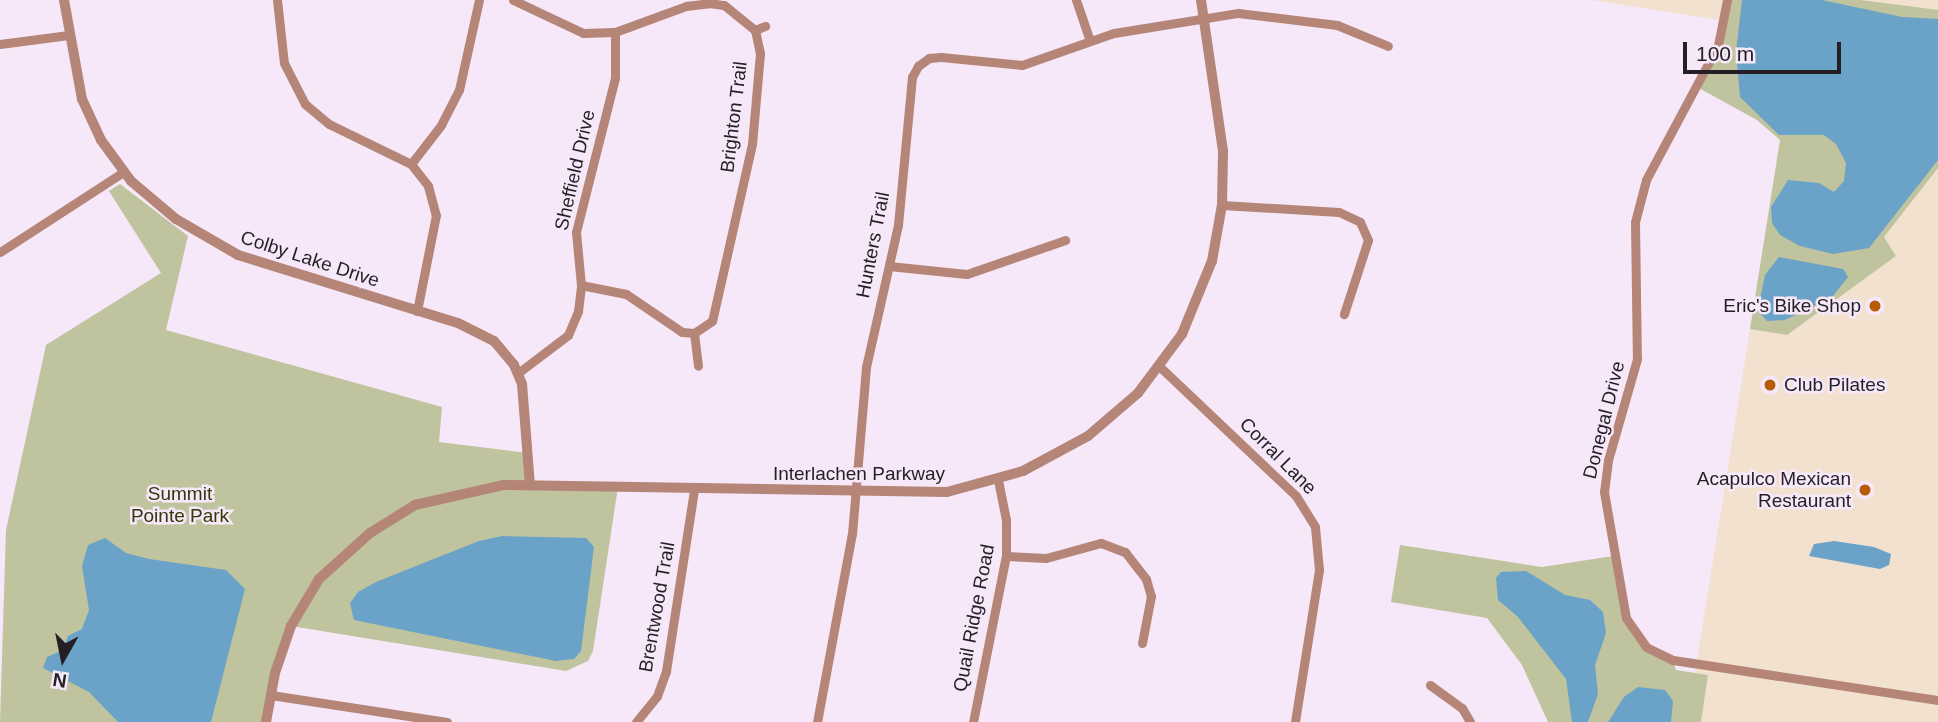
<!DOCTYPE html>
<html>
<head>
<meta charset="utf-8">
<style>
	body { margin:0 }
	#map { position:relative; width:1938px; height:722px; overflow:hidden; background:#f6e8f9; font-family:Arial,sans-serif }
	div>[style] { position:absolute }
	[style*='--x'] { left:calc(var(--x)*1px); top:calc(var(--y)*1px); width:calc(var(--w)*1px); rotate:calc(var(--a)*1deg) }
	.commercial>* { inset:0; background:#f2e1cf }
	.green>* { inset:0; background:#bfc39e }
	.water>* { inset:0; background:#6ba2c7 }
	.minor>* { height:9px; margin:-4.5px; padding:0 4.5px; transform-origin:4.5px; border-radius:4.5px; background:#b58578 }
	.tertiary>* { height:10px; margin:-5px; padding:0 5px; transform-origin:5px; border-radius:5px; background:#b58578 }
	.dots>* { width:19px; height:19px; translate:-50% -50%; box-sizing:border-box; border:4px solid #f6e8f9; border-radius:50% }
	span { translate:-50% -50%; white-space:nowrap; text-align:center; line-height:1.15; -webkit-text-stroke:5px #f6e8f9; paint-order:stroke }
	.street-label { font-size:19px; color:#231f25 }
	.poi-label { font-size:19px; color:#231f25 }
	.right { translate:-100% -50%; text-align:right }
	.left { translate:0 -50%; text-align:left }
	.park-label { font-size:19px; color:#343708 }
	.north { position:absolute; left:28px; top:624px; width:70px; height:70px; -webkit-text-stroke:5px #f6e8f9; paint-order:stroke; rotate:189deg; font-size:19px; font-weight:700; line-height:28px; text-align:center; color:#231f25 }
	.north::after { content:''; display:block; margin:auto; width:24px; height:32px; background:#231f25; clip-path:polygon(50% 0,100% 100%,50% 72%,0 100%) }
	.scale { position:absolute; left:1683px; top:42px; width:158px; height:32px; box-sizing:border-box; border:4px solid #231f25; border-top:0; padding-left:9px; font-size:21px; line-height:24px; white-space:nowrap; color:#231f25; -webkit-text-stroke:5px #f6e8f9; paint-order:stroke }
</style>
</head>
<body>
<div id="map">
	<div class="commercial">
		<div style="clip-path:polygon(1592px 0,1727px 0,1725px 21px)"></div>
		<div style="clip-path:polygon(1861px 0,1938px 0,1938px 10px,1917px 10px)"></div>
		<div style="clip-path:polygon(1938px 168px,1938px 722px,1701px 722px,1708px 675px,1695px 673px,1750px 329px,1787px 335px,1895px 255px,1884px 237px)"></div>
	</div>
	<div class="green">
		<div style="clip-path:polygon(1727px 0,1861px 0,1938px 10px,1938px 168px,1884px 237px,1896px 256px,1787px 335px,1750px 329px,1780px 140px,1757px 120px,1697px 87px,1709px 65px)"></div>
		<div style="clip-path:polygon(120px 184px,188px 236px,166px 330px,442px 407px,439px 442px,528px 453px,530px 485px,618px 487px,593px 651px,588px 661px,566px 671px,291px 626px,266px 722px,0 722px,6px 530px,46px 345px,161px 273px,109px 191px)"></div>
		<div style="clip-path:polygon(1400px 545px,1542px 567px,1613px 556px,1623px 607px,1637px 637px,1673px 660px,1676px 670px,1708px 675px,1701px 722px,1548px 722px,1522px 665px,1487px 618px,1391px 602px)"></div>
	</div>
	<div class="water">
		<div style="clip-path:polygon(1742px 0,1822px 0,1902px 17px,1938px 19px,1938px 160px,1869px 248px,1833px 254px,1800px 246px,1780px 235px,1772px 223px,1771px 207px,1788px 180px,1819px 183px,1834px 192px,1844px 181px,1846px 163px,1836px 144px,1824px 135px,1779px 135px,1740px 97px,1736px 52px)"></div>
		<div style="clip-path:polygon(1779px 257px,1843px 269px,1848px 277px,1833px 296px,1785px 320px,1767px 321px,1759px 312px,1760px 299px,1765px 275px)"></div>
		<div style="clip-path:polygon(502px 536px,586px 538px,594px 547px,581px 651px,574px 659px,556px 661px,354px 620px,350px 603px,358px 592px,376px 582px,479px 541px)"></div>
		<div style="clip-path:polygon(105px 538px,126px 553px,149px 559px,226px 570px,245px 589px,211px 722px,118px 722px,89px 692px,43px 668px,47px 657px,63px 650px,68px 636px,82px 629px,89px 610px,82px 566px,88px 545px)"></div>
		<div style="clip-path:polygon(1834px 541px,1874px 547px,1891px 554px,1889px 565px,1880px 569px,1809px 556px,1814px 544px)"></div>
		<div style="clip-path:polygon(1526px 571px,1565px 595px,1590px 600px,1603px 612px,1606px 633px,1595px 665px,1598px 694px,1588px 722px,1572px 722px,1566px 679px,1518px 617px,1498px 600px,1496px 578px,1501px 572px)"></div>
		<div style="clip-path:polygon(1638px 687px,1665px 690px,1673px 701px,1671px 722px,1608px 722px,1624px 697px)"></div>
	</div>
	<div class="minor">
		<div style="--x:277;--y:0;--w:63;--a:83.7"></div>
		<div style="--x:284;--y:63;--w:46;--a:62.9"></div>
		<div style="--x:305;--y:104;--w:31;--a:40"></div>
		<div style="--x:329;--y:124;--w:91;--a:26"></div>
		<div style="--x:411;--y:164;--w:28;--a:52"></div>
		<div style="--x:428;--y:186;--w:30;--a:75"></div>
		<div style="--x:436;--y:215;--w:98;--a:101.2"></div>
		<div style="--x:513;--y:0;--w:77;--a:25.2"></div>
		<div style="--x:583;--y:33;--w:32;--a:-2"></div>
		<div style="--x:615;--y:32;--w:76;--a:-20.1"></div>
		<div style="--x:686;--y:6;--w:23;--a:-7"></div>
		<div style="--x:709;--y:3;--w:15;--a:8"></div>
		<div style="--x:724;--y:5;--w:40;--a:39"></div>
		<div style="--x:755;--y:30;--w:24;--a:78"></div>
		<div style="--x:760;--y:53;--w:91;--a:95"></div>
		<div style="--x:752;--y:144;--w:181;--a:102.7"></div>
		<div style="--x:712;--y:321;--w:22;--a:146"></div>
		<div style="--x:694;--y:333;--w:12;--a:-175"></div>
		<div style="--x:682;--y:332;--w:68;--a:-145.8"></div>
		<div style="--x:626;--y:294;--w:46;--a:-168.7"></div>
		<div style="--x:1076;--y:0;--w:43;--a:71.1"></div>
		<div style="--x:1727;--y:0;--w:46;--a:101.3"></div>
		<div style="--x:1718;--y:45;--w:153;--a:118.1"></div>
		<div style="--x:1646;--y:180;--w:43;--a:104.7"></div>
		<div style="--x:1635;--y:222;--w:137;--a:89.2"></div>
		<div style="--x:1637;--y:359;--w:105;--a:106"></div>
		<div style="--x:1608;--y:460;--w:32;--a:97"></div>
		<div style="--x:1604;--y:492;--w:128;--a:80.1"></div>
		<div style="--x:1626;--y:618;--w:35;--a:55"></div>
		<div style="--x:1646;--y:647;--w:30;--a:26"></div>
		<div style="--x:1673;--y:660;--w:268;--a:8.6"></div>
		<div style="--x:755;--y:30;--w:11;--a:-22"></div>
		<div style="--x:0;--y:44;--w:69;--a:-7.5"></div>
		<div style="--x:411;--y:164;--w:49;--a:-52.4"></div>
		<div style="--x:441;--y:125;--w:39;--a:-63"></div>
		<div style="--x:459;--y:90;--w:92;--a:-77.5"></div>
		<div style="--x:1222;--y:205;--w:117;--a:3.4"></div>
		<div style="--x:1339;--y:212;--w:23;--a:25"></div>
		<div style="--x:1360;--y:222;--w:20;--a:66"></div>
		<div style="--x:1368;--y:240;--w:78;--a:108"></div>
		<div style="--x:0;--y:252;--w:147;--a:-33"></div>
		<div style="--x:889;--y:266;--w:78;--a:5.9"></div>
		<div style="--x:967;--y:274;--w:104;--a:-19.1"></div>
		<div style="--x:694;--y:333;--w:33;--a:83"></div>
		<div style="--x:1159;--y:366;--w:189;--a:43.5"></div>
		<div style="--x:1296;--y:496;--w:36;--a:58"></div>
		<div style="--x:1315;--y:527;--w:43;--a:84.7"></div>
		<div style="--x:1319;--y:570;--w:154;--a:99"></div>
		<div style="--x:518;--y:373;--w:63;--a:-37.2"></div>
		<div style="--x:568;--y:335;--w:26;--a:-67"></div>
		<div style="--x:578;--y:311;--w:26;--a:-83"></div>
		<div style="--x:581;--y:285;--w:53;--a:-95.4"></div>
		<div style="--x:576;--y:232;--w:159;--a:-75.8"></div>
		<div style="--x:615;--y:78;--w:46;--a:-90"></div>
		<div style="--x:1006;--y:556;--w:40;--a:2.9"></div>
		<div style="--x:1046;--y:558;--w:57;--a:-15.3"></div>
		<div style="--x:1101;--y:543;--w:26;--a:21"></div>
		<div style="--x:1125;--y:552;--w:34;--a:52"></div>
		<div style="--x:1146;--y:579;--w:18;--a:74"></div>
		<div style="--x:1151;--y:596;--w:48;--a:100.8"></div>
		<div style="--x:1430;--y:685;--w:39;--a:36"></div>
		<div style="--x:1462;--y:708;--w:16;--a:60"></div>
		<div style="--x:271;--y:695;--w:178;--a:8.7"></div>
		<div style="--x:636;--y:722;--w:33;--a:-51"></div>
		<div style="--x:657;--y:696;--w:27;--a:-70"></div>
		<div style="--x:666;--y:671;--w:183;--a:-81.2"></div>
		<div style="--x:817;--y:722;--w:191;--a:-79.5"></div>
		<div style="--x:852;--y:534;--w:168;--a:-85.2"></div>
		<div style="--x:866;--y:367;--w:146;--a:-77.3"></div>
		<div style="--x:898;--y:225;--w:149;--a:-84.6"></div>
		<div style="--x:912;--y:77;--w:13;--a:-61"></div>
		<div style="--x:918;--y:66;--w:14;--a:-36"></div>
		<div style="--x:929;--y:58;--w:12;--a:-5"></div>
		<div style="--x:941;--y:57;--w:81;--a:5.6"></div>
		<div style="--x:1022;--y:65;--w:97;--a:-19.2"></div>
		<div style="--x:1114;--y:33;--w:126;--a:-9.2"></div>
		<div style="--x:1238;--y:13;--w:100;--a:6.9"></div>
		<div style="--x:1337;--y:25;--w:55;--a:22.4"></div>
		<div style="--x:973;--y:722;--w:169;--a:-78.8"></div>
		<div style="--x:1006;--y:556;--w:36;--a:-90"></div>
		<div style="--x:1006;--y:520;--w:41;--a:-101.3"></div>
	</div>
	<div class="tertiary">
		<div style="--x:64;--y:0;--w:101;--a:79.7"></div>
		<div style="--x:82;--y:99;--w:45;--a:65.1"></div>
		<div style="--x:101;--y:140;--w:51;--a:53.8"></div>
		<div style="--x:131;--y:181;--w:59;--a:40.2"></div>
		<div style="--x:176;--y:219;--w:72;--a:30.1"></div>
		<div style="--x:238;--y:255;--w:230;--a:17.2"></div>
		<div style="--x:458;--y:323;--w:40;--a:26.6"></div>
		<div style="--x:494;--y:341;--w:31;--a:50"></div>
		<div style="--x:514;--y:365;--w:21;--a:67"></div>
		<div style="--x:522;--y:384;--w:101;--a:85.5"></div>
		<div style="--x:266;--y:722;--w:50;--a:-79.6"></div>
		<div style="--x:275;--y:673;--w:50;--a:-71.2"></div>
		<div style="--x:291;--y:626;--w:55;--a:-59.2"></div>
		<div style="--x:319;--y:579;--w:69;--a:-42"></div>
		<div style="--x:370;--y:533;--w:53;--a:-31.9"></div>
		<div style="--x:415;--y:505;--w:90;--a:-12.8"></div>
		<div style="--x:503;--y:485;--w:444;--a:0.9"></div>
		<div style="--x:947;--y:492;--w:79;--a:-15.4"></div>
		<div style="--x:1023;--y:471;--w:74;--a:-28.3"></div>
		<div style="--x:1088;--y:436;--w:66;--a:-40.7"></div>
		<div style="--x:1138;--y:393;--w:74;--a:-53.3"></div>
		<div style="--x:1182;--y:334;--w:79;--a:-67.7"></div>
		<div style="--x:1212;--y:261;--w:57;--a:-79.9"></div>
		<div style="--x:1222;--y:205;--w:54;--a:-88.9"></div>
		<div style="--x:1223;--y:151;--w:153;--a:-98.3"></div>
	</div>
	<div class="dots">
		<div style="left:1875px;top:306px;background:#b85b04"></div>
		<div style="left:1770px;top:385px;background:#b85b04"></div>
		<div style="left:1865px;top:490px;background:#b85b04"></div>
	</div>
	<div class="street-label">
		<span style="left:734px;top:117px;rotate:-83deg">Brighton Trail</span>
		<span style="left:575px;top:170px;rotate:-77deg">Sheffield Drive</span>
		<span style="left:873px;top:245px;rotate:-79deg">Hunters Trail</span>
		<span style="left:310px;top:259px;rotate:18deg">Colby Lake Drive</span>
		<span style="left:1604px;top:420px;rotate:-76deg">Donegal Drive</span>
		<span style="left:1278px;top:456px;rotate:45deg">Corral Lane</span>
		<span style="left:859px;top:474px">Interlachen Parkway</span>
		<span style="left:657px;top:607px;rotate:-80deg">Brentwood Trail</span>
		<span style="left:974px;top:618px;rotate:-79deg">Quail Ridge Road</span>
	</div>
	<div class="poi-label">
		<span class="right" style="left:1861px;top:306px">Eric's Bike Shop</span>
		<span class="left" style="left:1784px;top:385px">Club Pilates</span>
		<span class="right" style="left:1851px;top:490px">Acapulco Mexican<br>Restaurant</span>
	</div>
	<div class="park-label">
		<span style="left:180px;top:505px">Summit<br>Pointe Park</span>
	</div>
	<div class="north">N</div>
	<div class="scale">100 m</div>
</div>
</body>
</html>
